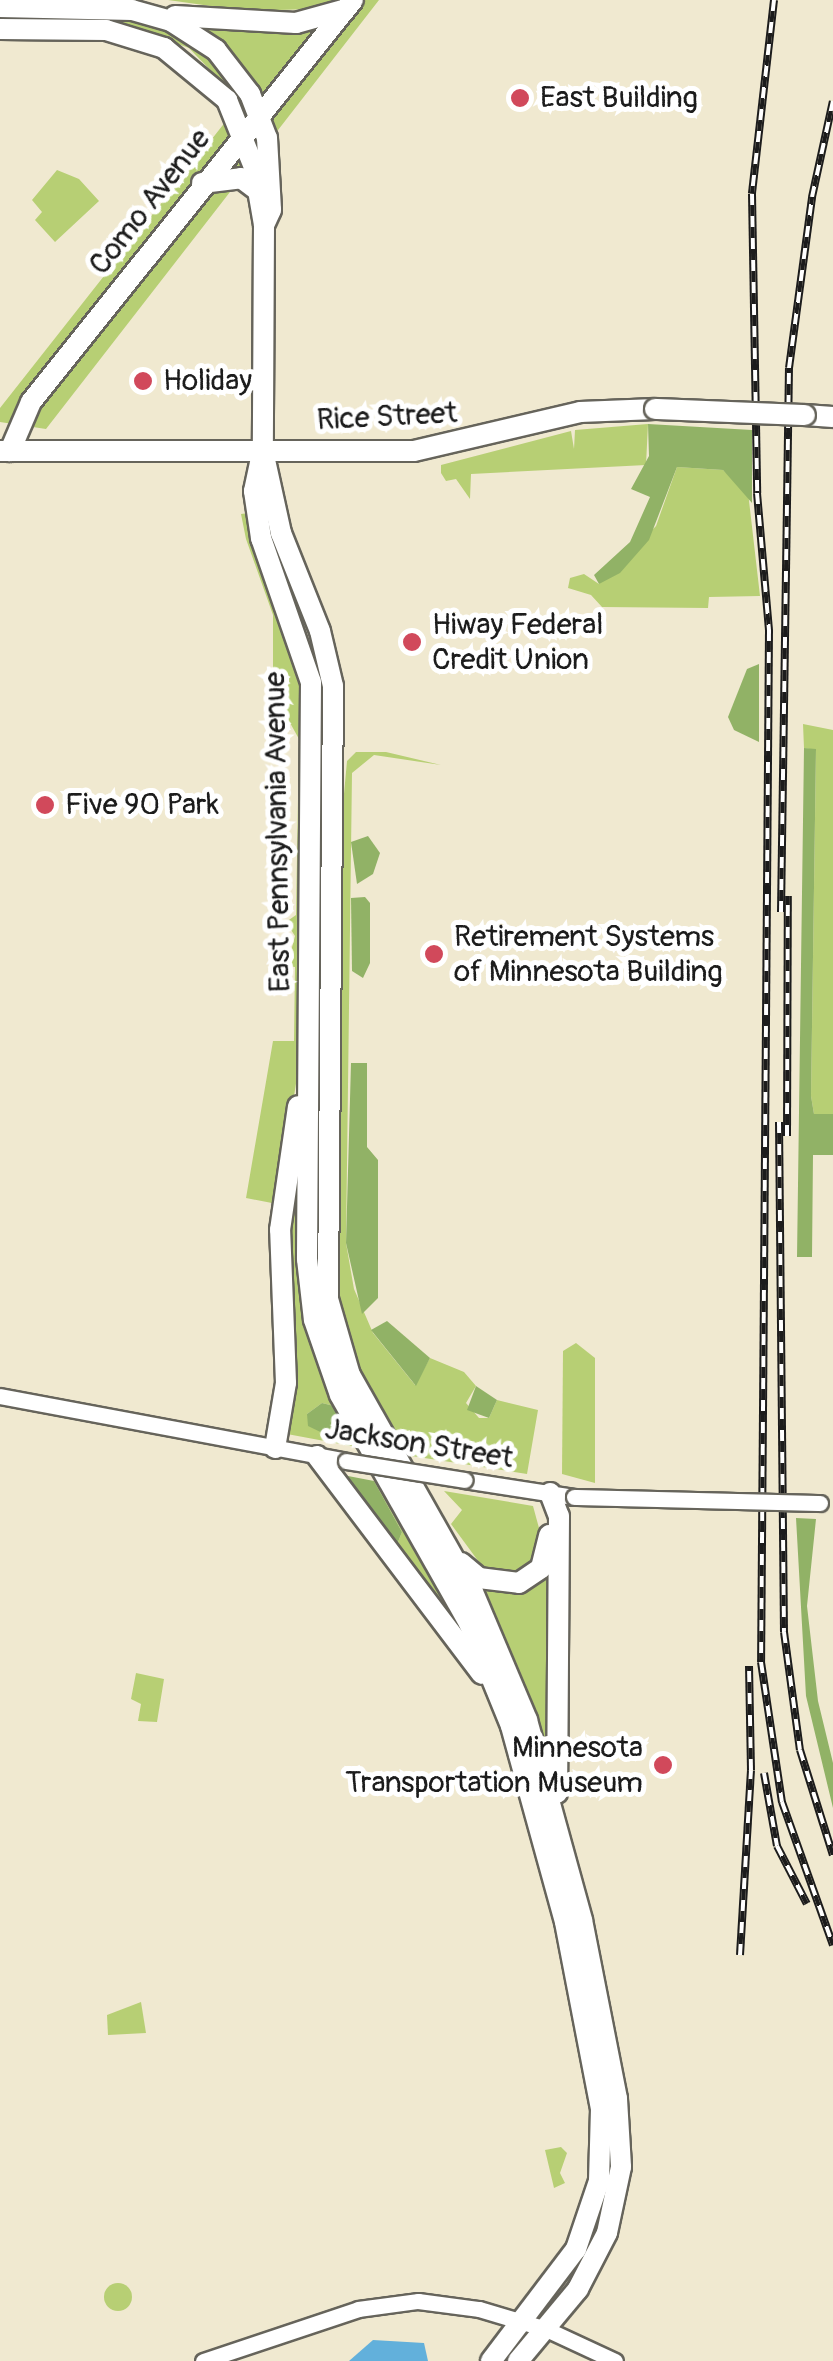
<!DOCTYPE html>
<html>
<head>
<meta charset="utf-8">
<style>
	body { margin:0 }
	#map { position:relative; width:833px; height:2361px; overflow:hidden; background:#f0e9d0; font-family:Pangolin,sans-serif }
	div>[style] { position:absolute }
	[style*='--x'] { left:calc(var(--x)*1px); top:calc(var(--y)*1px); width:calc(var(--w)*1px); rotate:calc(var(--a)*1deg) }
	.green>* { inset:0; background:#b7cf74 }
	.round { border-radius:50% }
	.forest>* { inset:0; background:#91b266 }
	.water>* { inset:0; background:#62b0db }
	.roads { filter:drop-shadow(2px 0 #66645b) drop-shadow(-2px 0 #66645b) drop-shadow(0 2px #66645b) drop-shadow(0 -2px #66645b) }
	.minor>* { height:15px; margin:-7.5px; padding:0 7.5px; transform-origin:7.5px; border-radius:7.5px; background:#fff }
	.major>* { height:20px; margin:-10px; padding:0 10px; transform-origin:10px; border-radius:10px; background:#fff }
	.rail>* { height:8px; margin-top:-4px; transform-origin:0; background:repeating-linear-gradient(90deg,#fff 0 11px,#1c1c1c 0 22px); box-sizing:border-box; border-block:2px solid #1c1c1c }
	.bridges { filter:drop-shadow(2px 0 #66645b) drop-shadow(-2px 0 #66645b) drop-shadow(0 2px #66645b) drop-shadow(0 -2px #66645b) }
	.minor-bridge>* { height:15px; margin:-7.5px; padding:0 7.5px; transform-origin:7.5px; border-radius:7.5px; background:#fff }
	.major-bridge>* { height:20px; margin:-10px; padding:0 10px; transform-origin:10px; border-radius:10px; background:#fff }
	.dots>* { width:28px; height:28px; translate:-50% -50%; box-sizing:border-box; border:5px solid #fff; border-radius:50% }
	span { translate:-50% -50%; white-space:nowrap; text-align:center; line-height:1.15; -webkit-text-stroke:10px #fff; paint-order:stroke }
	.poi-label { font-size:30px; color:#1c1c1c }
	.left { translate:0 -50%; text-align:left }
	.right { translate:-100% -50%; text-align:right }
	.street-label { font-size:30px; color:#1c1c1c }
</style>
</head>
<body>
<div id="map">
	<div class="green">
		<div style="clip-path:polygon(168px 0,379px 0,46px 429px,0 422px,0 408px,241px 102px,189px 48px,100px 15px,232px 28px,311px 9px,246px 11px)"></div>
		<div style="clip-path:polygon(57px 170px,79px 179px,99px 201px,55px 242px,35px 220px,42px 212px,32px 200px)"></div>
		<div style="clip-path:polygon(648px 424px,646px 465px,471px 474px,470px 499px,456px 479px,446px 481px,441px 473px,441px 465px,571px 431px,574px 449px,575px 430px)"></div>
		<div style="clip-path:polygon(677px 467px,723px 470px,748px 492px,760px 596px,709px 597px,708px 608px,602px 607px,591px 595px,568px 588px,570px 578px,584px 574px,599px 584px,656px 526px)"></div>
		<div style="clip-path:polygon(249px 513px,301px 665px,301px 1052px,277px 1204px,246px 1198px,273px 1041px,294px 1041px,295px 967px,287px 966px,295px 936px,286px 922px,296px 915px,299px 739px,289px 721px,273px 726px,273px 615px,246px 539px,241px 514px)"></div>
		<div style="clip-path:polygon(803px 724px,833px 730px,833px 1114px,814px 1114px,811px 1096px,816px 750px,804px 748px)"></div>
		<div style="clip-path:polygon(356px 752px,386px 752px,441px 765px,374px 755px,352px 773px,346px 1243px,354px 1289px,373px 1333px,415px 1385px,430px 1358px,464px 1372px,476px 1386px,466px 1403px,479px 1418px,489px 1418px,497px 1400px,538px 1410px,527px 1474px,405px 1455px,361px 1379px,335px 1295px,339px 849px,347px 761px)"></div>
		<div style="clip-path:polygon(301px 1165px,338px 1407px,322px 1403px,307px 1414px,328px 1437px,351px 1429px,362px 1448px,287px 1434px,286px 1278px,292px 1197px)"></div>
		<div style="clip-path:polygon(576px 1343px,595px 1358px,595px 1483px,562px 1474px,563px 1351px)"></div>
		<div style="clip-path:polygon(374px 1481px,382px 1482px,475px 1650px,396px 1547px,402px 1532px)"></div>
		<div style="clip-path:polygon(444px 1491px,533px 1506px,542px 1539px,528px 1573px,487px 1573px,451px 1524px,462px 1510px)"></div>
		<div style="clip-path:polygon(551px 1559px,549px 1753px,479px 1586px,508px 1592px)"></div>
		<div style="clip-path:polygon(136px 1673px,164px 1679px,157px 1722px,138px 1721px,141px 1704px,131px 1699px)"></div>
		<div style="clip-path:polygon(141px 2002px,146px 2033px,108px 2035px,107px 2015px)"></div>
		<div style="clip-path:polygon(561px 2147px,567px 2153px,560px 2173px,565px 2183px,554px 2188px,545px 2150px)"></div>
		<div class="round" style="left:104px;top:2283px;width:28px;height:28px"></div>
	</div>
	<div class="forest">
		<div style="clip-path:polygon(648px 424px,752px 430px,752px 503px,723px 470px,677px 467px,649px 540px,620px 573px,599px 584px,594px 575px,630px 542px,650px 497px,631px 489px,649px 456px)"></div>
		<div style="clip-path:polygon(759px 664px,759px 742px,734px 730px,728px 717px,747px 669px)"></div>
		<div style="clip-path:polygon(804px 748px,816px 749px,811px 1096px,814px 1114px,833px 1114px,833px 1155px,813px 1155px,812px 1257px,797px 1257px)"></div>
		<div style="clip-path:polygon(368px 836px,380px 853px,373px 874px,357px 884px,351px 842px)"></div>
		<div style="clip-path:polygon(365px 897px,370px 903px,370px 963px,363px 978px,352px 971px,351px 898px)"></div>
		<div style="clip-path:polygon(351px 1063px,367px 1063px,367px 1147px,378px 1160px,378px 1298px,362px 1314px,346px 1243px)"></div>
		<div style="clip-path:polygon(387px 1321px,430px 1358px,416px 1386px,371px 1330px)"></div>
		<div style="clip-path:polygon(476px 1386px,497px 1400px,489px 1418px,467px 1410px)"></div>
		<div style="clip-path:polygon(322px 1403px,338px 1407px,351px 1429px,337px 1440px,308px 1426px,307px 1414px)"></div>
		<div style="clip-path:polygon(348px 1476px,374px 1481px,402px 1532px,396px 1547px,349px 1487px)"></div>
		<div style="clip-path:polygon(796px 1518px,816px 1519px,807px 1606px,818px 1701px,833px 1763px,833px 1808px,806px 1696px)"></div>
	</div>
	<div class="water">
		<div style="clip-path:polygon(373px 2340px,424px 2343px,428px 2361px,349px 2361px)"></div>
	</div>
	<div class="roads">
		<div class="minor">
			<div style="--x:0;--y:1396;--w:352;--a:10.6"></div>
			<div style="--x:464;--y:1480;--w:111;--a:8.8"></div>
			<div style="--x:203;--y:2361;--w:163;--a:-18.5"></div>
			<div style="--x:358;--y:2309;--w:61;--a:-7.6"></div>
			<div style="--x:418;--y:2301;--w:62;--a:7.5"></div>
			<div style="--x:479;--y:2309;--w:70;--a:16.6"></div>
			<div style="--x:546;--y:2329;--w:76;--a:24.9"></div>
		</div>
		<div class="major">
			<div style="--x:0;--y:7;--w:132;--a:1.3"></div>
			<div style="--x:132;--y:10;--w:41;--a:15.8"></div>
			<div style="--x:171;--y:21;--w:54;--a:32.8"></div>
			<div style="--x:216;--y:50;--w:56;--a:52.3"></div>
			<div style="--x:250;--y:94;--w:47;--a:68.9"></div>
			<div style="--x:267;--y:138;--w:72;--a:86.8"></div>
			<div style="--x:271;--y:210;--w:17;--a:115"></div>
			<div style="--x:175;--y:16;--w:121;--a:3.3"></div>
			<div style="--x:296;--y:23;--w:49;--a:-15.5"></div>
			<div style="--x:0;--y:29;--w:106;--a:0.5"></div>
			<div style="--x:106;--y:30;--w:61;--a:17.2"></div>
			<div style="--x:164;--y:48;--w:82;--a:39.5"></div>
			<div style="--x:227;--y:100;--w:72;--a:68.1"></div>
			<div style="--x:254;--y:167;--w:59;--a:80.2"></div>
			<div style="--x:264;--y:225;--w:226;--a:90.3"></div>
			<div style="--x:263;--y:451;--w:84;--a:77.6"></div>
			<div style="--x:281;--y:533;--w:105;--a:68.3"></div>
			<div style="--x:320;--y:631;--w:57;--a:76.7"></div>
			<div style="--x:333;--y:686;--w:613;--a:90.47"></div>
			<div style="--x:328;--y:1299;--w:79;--a:73.9"></div>
			<div style="--x:350;--y:1375;--w:249;--a:60.5"></div>
			<div style="--x:473;--y:1592;--w:139;--a:67.1"></div>
			<div style="--x:527;--y:1720;--w:207;--a:74.6"></div>
			<div style="--x:582;--y:1920;--w:182;--a:78.9"></div>
			<div style="--x:617;--y:2099;--w:68;--a:86.6"></div>
			<div style="--x:621;--y:2167;--w:67;--a:102"></div>
			<div style="--x:607;--y:2233;--w:63;--a:117.4"></div>
			<div style="--x:578;--y:2289;--w:94;--a:129.8"></div>
			<div style="--x:202;--y:183;--w:39;--a:-7"></div>
			<div style="--x:241;--y:178;--w:20;--a:37"></div>
			<div style="--x:805;--y:415;--w:28;--a:4"></div>
			<div style="--x:0;--y:451;--w:414;--a:0"></div>
			<div style="--x:414;--y:451;--w:171;--a:-13.2"></div>
			<div style="--x:580;--y:412;--w:75;--a:-2.3"></div>
			<div style="--x:10;--y:451;--w:53;--a:-66.8"></div>
			<div style="--x:31;--y:402;--w:515;--a:-51.31"></div>
			<div style="--x:261;--y:458;--w:34;--a:102"></div>
			<div style="--x:254;--y:491;--w:48;--a:81.5"></div>
			<div style="--x:261;--y:538;--w:152;--a:70.9"></div>
			<div style="--x:311;--y:682;--w:577;--a:90.4"></div>
			<div style="--x:307;--y:1259;--w:61;--a:83.5"></div>
			<div style="--x:314;--y:1320;--w:79;--a:70.9"></div>
			<div style="--x:340;--y:1395;--w:262;--a:60.5"></div>
			<div style="--x:469;--y:1623;--w:111;--a:67.8"></div>
			<div style="--x:511;--y:1726;--w:203;--a:74.6"></div>
			<div style="--x:565;--y:1922;--w:190;--a:79.1"></div>
			<div style="--x:601;--y:2109;--w:72;--a:91.6"></div>
			<div style="--x:599;--y:2181;--w:72;--a:108.7"></div>
			<div style="--x:576;--y:2249;--w:141;--a:127.2"></div>
			<div style="--x:275;--y:1448;--w:66;--a:-80.4"></div>
			<div style="--x:286;--y:1383;--w:153;--a:-92.2"></div>
			<div style="--x:280;--y:1230;--w:125;--a:-81.7"></div>
			<div style="--x:317;--y:1456;--w:273;--a:52.9"></div>
			<div style="--x:550;--y:1493;--w:25;--a:69"></div>
			<div style="--x:559;--y:1516;--w:277;--a:90.4"></div>
			<div style="--x:461;--y:1563;--w:23;--a:40"></div>
			<div style="--x:479;--y:1578;--w:40;--a:7.1"></div>
			<div style="--x:519;--y:1583;--w:27;--a:-34"></div>
			<div style="--x:541;--y:1568;--w:34;--a:-76"></div>
		</div>
	</div>
	<div class="rail">
		<div style="--x:774;--y:0;--w:195;--a:96.5"></div>
		<div style="--x:752;--y:194;--w:299;--a:89"></div>
		<div style="--x:757;--y:493;--w:138;--a:85"></div>
		<div style="--x:769;--y:630;--w:1032;--a:90.44"></div>
		<div style="--x:761;--y:1662;--w:142;--a:81.5"></div>
		<div style="--x:782;--y:1802;--w:152;--a:70.4"></div>
		<div style="--x:781;--y:912;--w:544;--a:-89.16"></div>
		<div style="--x:789;--y:368;--w:173;--a:-82.3"></div>
		<div style="--x:812;--y:197;--w:98;--a:-77.7"></div>
		<div style="--x:779;--y:1122;--w:510;--a:89.44"></div>
		<div style="--x:784;--y:1632;--w:119;--a:82.3"></div>
		<div style="--x:800;--y:1750;--w:110;--a:72.6"></div>
		<div style="--x:787;--y:1136;--w:240;--a:-89.8"></div>
		<div style="--x:764;--y:1773;--w:74;--a:79.9"></div>
		<div style="--x:777;--y:1846;--w:65;--a:62.7"></div>
		<div style="--x:629;--y:1786;--w:9;--a:-49"></div>
		<div style="--x:740;--y:1955;--w:185;--a:-86.6"></div>
		<div style="--x:751;--y:1770;--w:104;--a:-91.1"></div>
	</div>
	<div class="bridges">
		<div class="minor-bridge">
			<div style="--x:346;--y:1461;--w:120;--a:9.1"></div>
			<div style="--x:574;--y:1497;--w:246;--a:1.4"></div>
		</div>
		<div class="major-bridge">
			<div style="--x:655;--y:409;--w:150;--a:2.3"></div>
		</div>
	</div>
	<div class="dots">
		<div style="left:520px;top:98px;background:#d1495b"></div>
		<div style="left:143px;top:381px;background:#d1495b"></div>
		<div style="left:412px;top:642px;background:#d1495b"></div>
		<div style="left:45px;top:805px;background:#d1495b"></div>
		<div style="left:434px;top:954px;background:#d1495b"></div>
		<div style="left:663px;top:1765px;background:#d1495b"></div>
	</div>
	<div class="poi-label">
		<span class="left" style="left:540px;top:98px">East Building</span>
		<span class="left" style="left:163px;top:381px">Holiday</span>
		<span class="left" style="left:432px;top:642px">Hiway Federal<br>Credit Union</span>
		<span class="left" style="left:65px;top:805px">Five 90 Park</span>
		<span class="left" style="left:454px;top:954px">Retirement Systems<br>of Minnesota Building</span>
		<span class="right" style="left:643px;top:1765px">Minnesota<br>Transportation Museum</span>
	</div>
	<div class="street-label">
		<span style="left:150px;top:202px;rotate:-52deg">Como Avenue</span>
		<span style="left:387px;top:417px;rotate:-3deg">Rice Street</span>
		<span style="left:278px;top:832px;rotate:-91deg">East Pennsylvania Avenue</span>
		<span style="left:419px;top:1444px;rotate:9deg">Jackson Street</span>
	</div>
</div>
</body>
</html>
